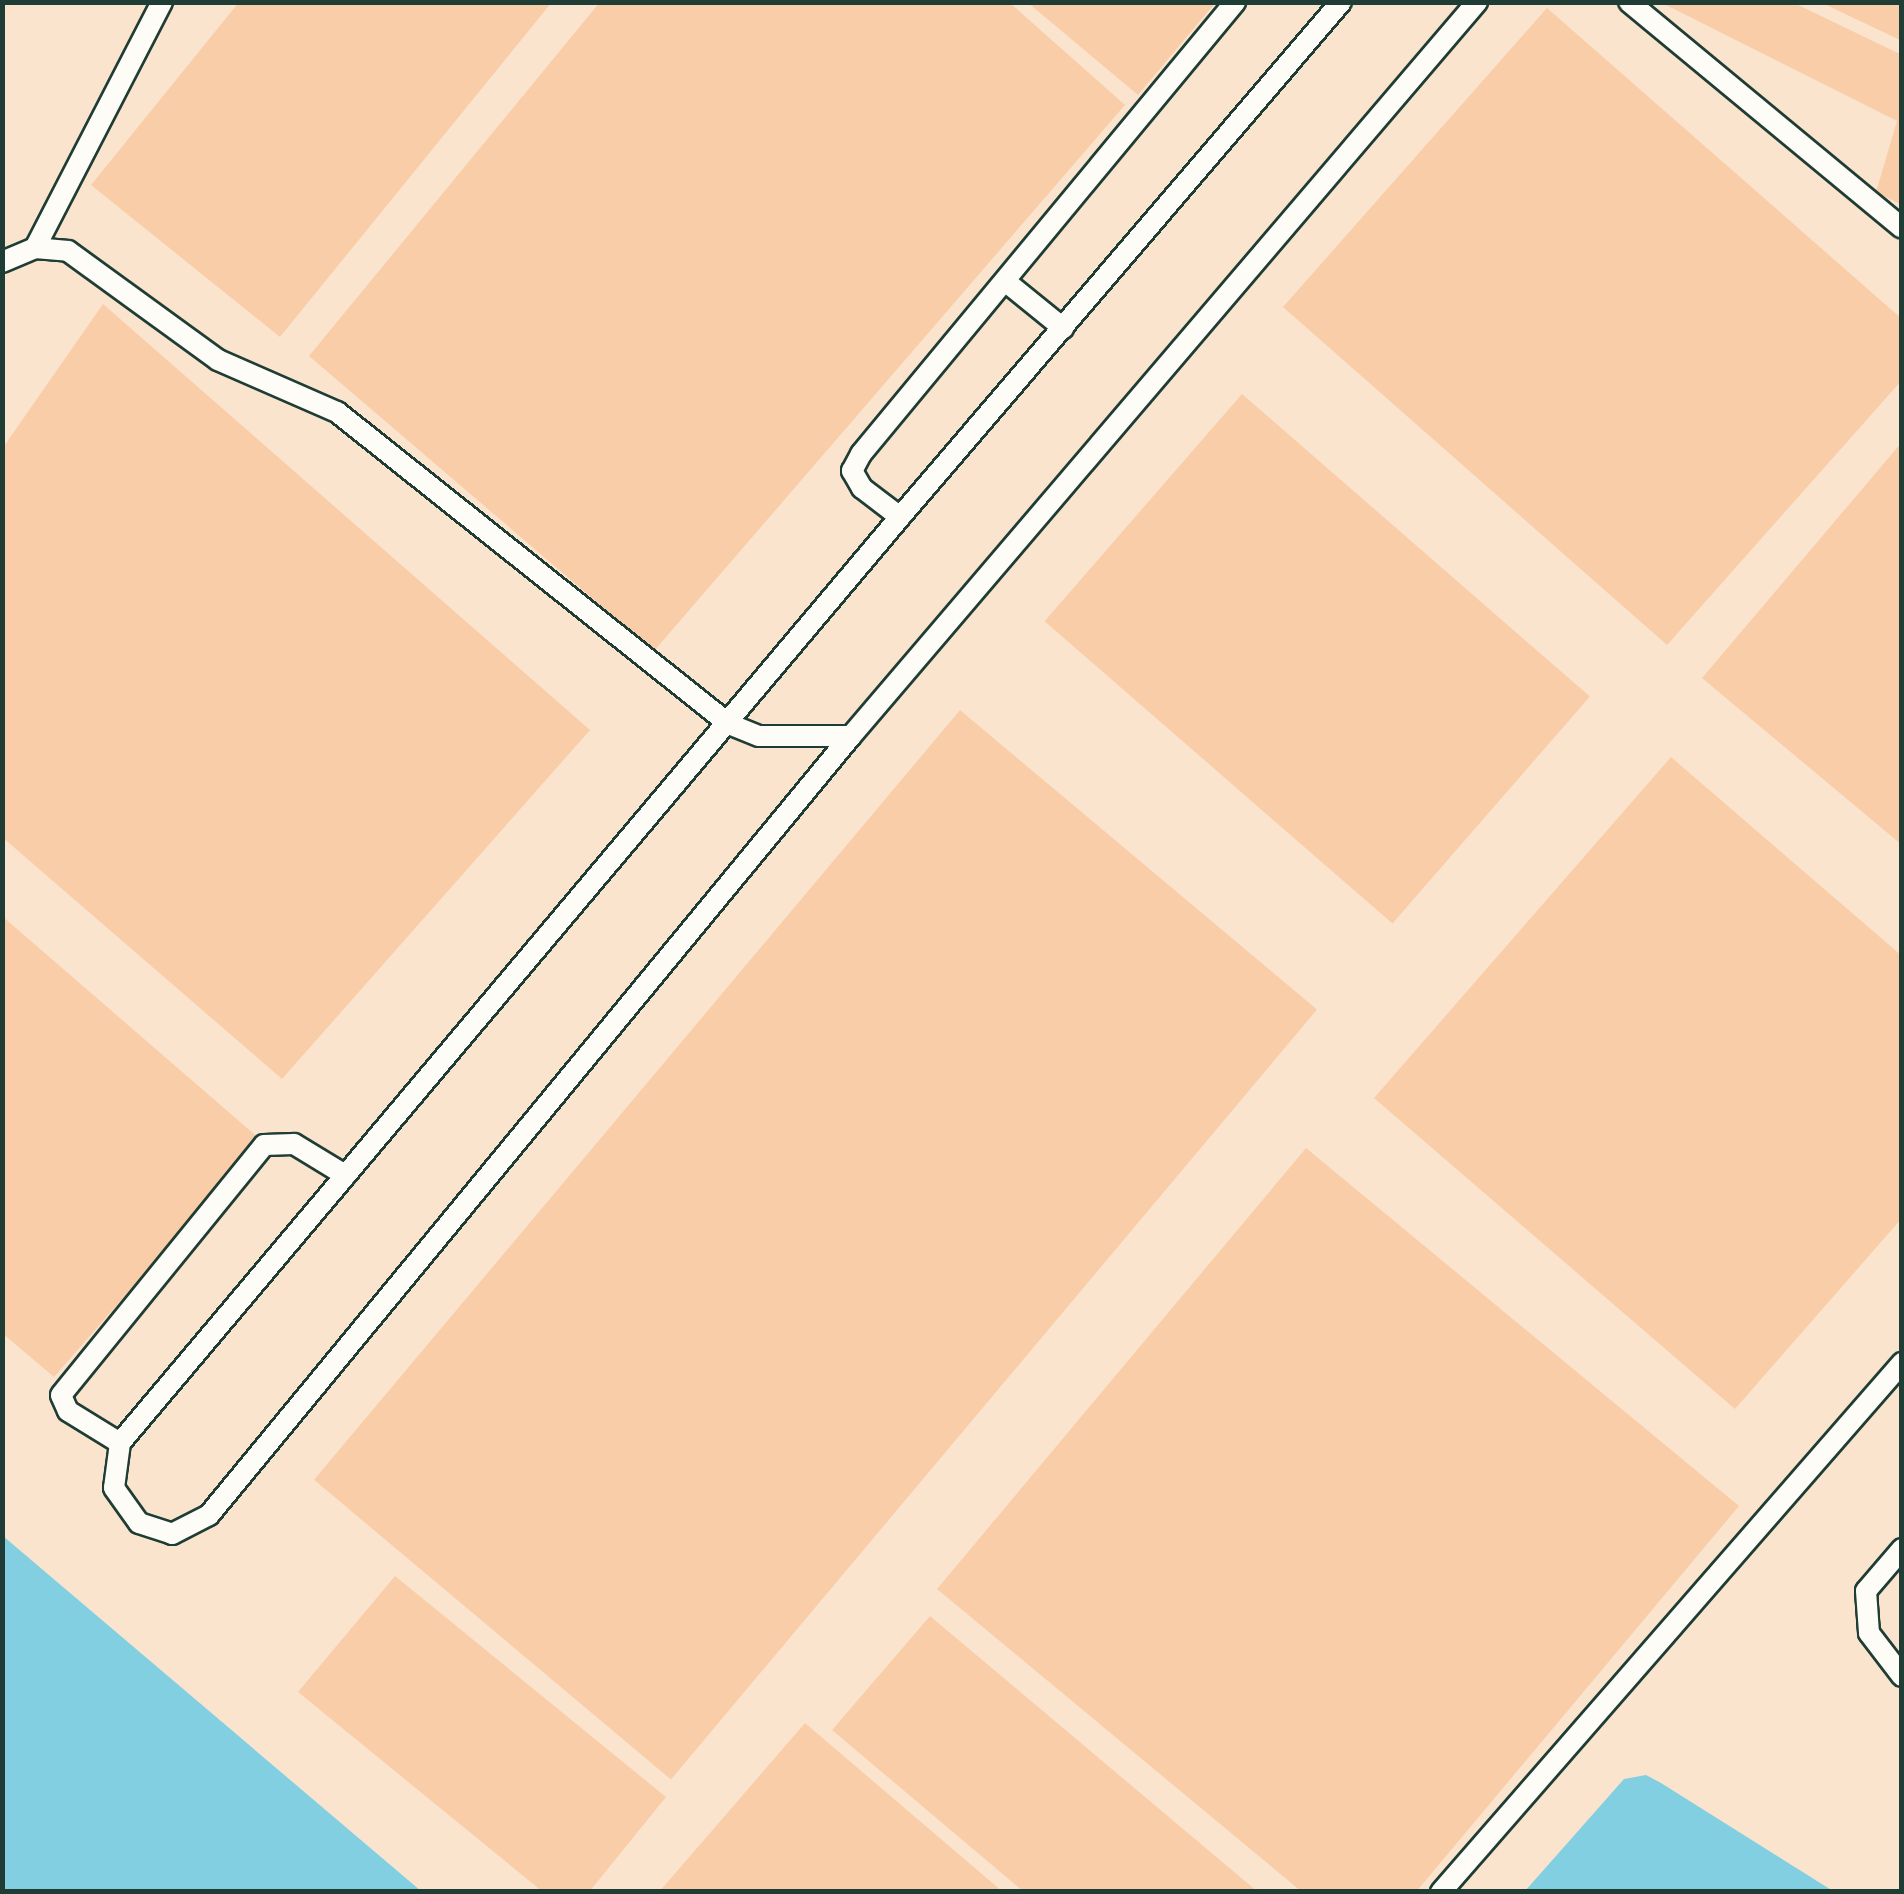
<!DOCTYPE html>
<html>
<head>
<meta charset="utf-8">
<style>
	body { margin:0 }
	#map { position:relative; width:1904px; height:1894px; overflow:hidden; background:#fceedf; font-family:"Architects Daughter",sans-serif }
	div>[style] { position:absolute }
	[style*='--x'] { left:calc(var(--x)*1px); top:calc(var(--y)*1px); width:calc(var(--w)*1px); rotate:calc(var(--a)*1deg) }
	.built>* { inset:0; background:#fbe4ce }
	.water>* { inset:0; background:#82cfe1 }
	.building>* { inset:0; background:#f9cda8; transform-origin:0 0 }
	.roads { filter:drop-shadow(2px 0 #1f3d34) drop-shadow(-2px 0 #1f3d34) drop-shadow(0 2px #1f3d34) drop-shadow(0 -2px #1f3d34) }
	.service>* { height:20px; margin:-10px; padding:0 10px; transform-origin:10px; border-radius:10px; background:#fdfcf7 }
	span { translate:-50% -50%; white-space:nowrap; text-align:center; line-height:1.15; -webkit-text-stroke:10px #fdfcf7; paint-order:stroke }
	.frame { position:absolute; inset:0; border:5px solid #1f3d34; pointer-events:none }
</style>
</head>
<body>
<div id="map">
	<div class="built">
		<div style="clip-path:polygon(2px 3px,1901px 3px,1901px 1891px,421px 1891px,3px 1536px)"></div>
	</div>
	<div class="water">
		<div style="clip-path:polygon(2px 1536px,3px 1536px,421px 1891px,3px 1891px)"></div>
		<div style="clip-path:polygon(1646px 1775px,1661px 1783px,1833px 1891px,1525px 1891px,1624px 1779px)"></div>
	</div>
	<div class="building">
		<div style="clip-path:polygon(239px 2px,552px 2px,280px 337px,91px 185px)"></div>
		<div style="clip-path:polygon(600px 2px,1009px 2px,1125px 105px,654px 651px,309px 356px)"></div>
		<div style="clip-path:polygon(1027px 2px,1216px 2px,1138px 95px)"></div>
		<div style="clip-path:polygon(1660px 2px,1792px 2px,1902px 55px,1902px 205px,1876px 192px,1897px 121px)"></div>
		<div style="clip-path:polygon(1820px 2px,1902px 2px,1902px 41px)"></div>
		<div style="clip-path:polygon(1547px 8px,1902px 319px,1902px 380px,1667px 645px,1283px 307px)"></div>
		<div style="clip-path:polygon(103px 304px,590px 730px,282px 1079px,2px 837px,2px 449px)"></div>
		<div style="left:1242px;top:394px;width:461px;height:301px;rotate:41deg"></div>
		<div style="clip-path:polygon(1902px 442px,1902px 845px,1702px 678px)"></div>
		<div style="left:960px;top:710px;width:466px;height:1005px;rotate:40deg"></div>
		<div style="clip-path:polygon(1671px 757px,1902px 956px,1902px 1218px,1735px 1409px,1374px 1098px)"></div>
		<div style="clip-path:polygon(2px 916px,261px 1140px,54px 1377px,2px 1333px)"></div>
		<div style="clip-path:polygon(1306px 1148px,1739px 1506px,1416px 1892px,1302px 1892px,937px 1589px)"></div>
		<div style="clip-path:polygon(395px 1576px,666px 1797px,589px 1892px,543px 1892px,298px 1692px)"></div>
		<div style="clip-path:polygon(930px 1616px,1258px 1892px,1024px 1892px,832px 1730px)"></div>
		<div style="clip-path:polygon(805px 1723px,1003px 1892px,659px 1892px)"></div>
	</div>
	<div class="roads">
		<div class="service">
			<div style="--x:1341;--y:2;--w:678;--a:130.57"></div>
			<div style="--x:900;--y:517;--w:1211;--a:130.11"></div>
			<div style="--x:120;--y:1443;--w:45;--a:97.6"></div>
			<div style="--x:114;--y:1488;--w:43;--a:54.5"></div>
			<div style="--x:139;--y:1523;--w:35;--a:18"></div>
			<div style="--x:172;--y:1534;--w:42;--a:-27.2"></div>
			<div style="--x:209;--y:1515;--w:1009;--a:-50.51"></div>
			<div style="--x:851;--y:736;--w:965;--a:-49.54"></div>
			<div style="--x:1629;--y:2;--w:354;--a:39.6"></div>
			<div style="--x:35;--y:248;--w:277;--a:-62.7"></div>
			<div style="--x:2;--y:262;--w:36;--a:-23"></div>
			<div style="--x:35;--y:248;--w:33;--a:5"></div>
			<div style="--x:68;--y:251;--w:185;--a:36"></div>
			<div style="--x:218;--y:360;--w:130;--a:23.6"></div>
			<div style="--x:337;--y:412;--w:501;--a:38.52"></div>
			<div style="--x:729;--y:724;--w:32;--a:22"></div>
			<div style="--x:759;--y:736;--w:92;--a:0"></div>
			<div style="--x:1005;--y:281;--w:75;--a:39"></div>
			<div style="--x:900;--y:517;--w:48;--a:-142.7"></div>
			<div style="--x:862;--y:488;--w:20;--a:-120"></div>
			<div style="--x:852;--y:471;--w:19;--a:-62"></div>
			<div style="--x:861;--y:454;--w:587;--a:-50.39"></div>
			<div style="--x:120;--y:1443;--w:61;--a:-148.4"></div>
			<div style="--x:68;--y:1411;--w:17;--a:-114"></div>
			<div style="--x:61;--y:1395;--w:322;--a:-50.9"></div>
			<div style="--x:264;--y:1145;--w:30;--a:-2"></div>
			<div style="--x:294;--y:1144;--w:60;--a:31.3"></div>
			<div style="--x:1902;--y:1549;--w:55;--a:130.6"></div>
			<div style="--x:1866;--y:1591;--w:42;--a:85.9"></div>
			<div style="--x:1869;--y:1633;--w:54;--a:52.5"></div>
			<div style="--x:1441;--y:1892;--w:702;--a:-48.93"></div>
		</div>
	</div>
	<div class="frame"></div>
</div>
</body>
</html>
